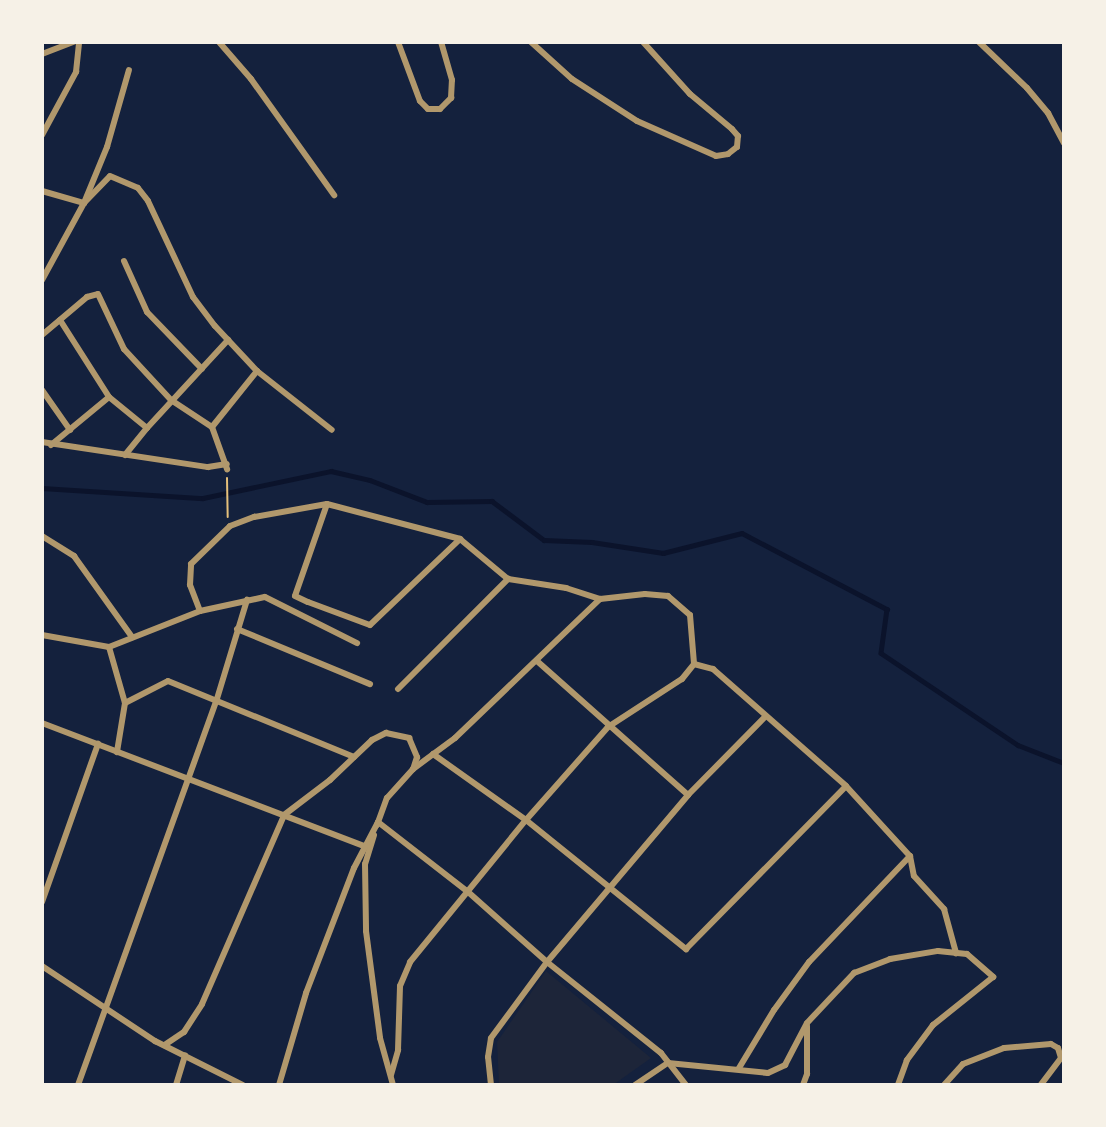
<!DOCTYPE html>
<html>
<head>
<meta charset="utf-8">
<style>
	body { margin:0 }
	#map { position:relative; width:1106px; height:1127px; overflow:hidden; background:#14213d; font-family:"Space Grotesk",sans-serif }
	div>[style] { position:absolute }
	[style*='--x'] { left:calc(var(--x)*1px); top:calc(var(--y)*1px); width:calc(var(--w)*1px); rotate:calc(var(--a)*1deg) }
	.green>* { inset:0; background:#1d2539 }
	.stream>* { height:4.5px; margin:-2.25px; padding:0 2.25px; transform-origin:2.25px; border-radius:2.25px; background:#0b132b }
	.path>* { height:2px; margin:-1px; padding:0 1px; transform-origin:1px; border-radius:1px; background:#e5c07b }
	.minor>* { height:6px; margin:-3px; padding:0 3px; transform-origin:3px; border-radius:3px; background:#b1986c }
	span { translate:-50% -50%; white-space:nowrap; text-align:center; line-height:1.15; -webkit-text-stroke:5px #f6f1e7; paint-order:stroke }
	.frame { position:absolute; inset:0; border:44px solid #f6f1e7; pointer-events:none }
</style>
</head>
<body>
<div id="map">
	<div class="green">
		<div style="clip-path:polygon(546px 971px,651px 1058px,613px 1085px,499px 1085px,497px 1042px)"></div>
	</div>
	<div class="stream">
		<div style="--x:42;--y:488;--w:161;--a:3.6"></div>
		<div style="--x:203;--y:498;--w:131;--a:-11.9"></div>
		<div style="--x:331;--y:471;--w:40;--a:13"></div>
		<div style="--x:370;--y:480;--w:61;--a:21.1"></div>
		<div style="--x:427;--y:502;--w:65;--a:-0.9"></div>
		<div style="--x:492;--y:501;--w:65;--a:36.9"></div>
		<div style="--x:544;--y:540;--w:48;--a:2.4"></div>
		<div style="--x:592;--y:542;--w:72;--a:8.8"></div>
		<div style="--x:663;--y:553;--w:81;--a:-14.2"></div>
		<div style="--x:742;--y:533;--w:164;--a:27.7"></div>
		<div style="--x:887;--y:609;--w:44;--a:97.8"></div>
		<div style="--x:881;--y:653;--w:165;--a:33.9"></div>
		<div style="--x:1018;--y:745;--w:49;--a:21.4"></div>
	</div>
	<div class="path">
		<div style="--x:227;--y:478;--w:39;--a:89"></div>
	</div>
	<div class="minor">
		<div style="--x:219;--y:42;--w:49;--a:49.1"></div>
		<div style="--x:251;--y:79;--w:143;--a:54.4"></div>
		<div style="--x:398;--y:42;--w:63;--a:69.6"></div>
		<div style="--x:420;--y:101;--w:11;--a:45"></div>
		<div style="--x:428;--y:109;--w:12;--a:0"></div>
		<div style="--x:440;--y:109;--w:16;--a:-45"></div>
		<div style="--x:451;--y:98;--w:18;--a:-87"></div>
		<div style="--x:452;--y:80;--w:40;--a:-106"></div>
		<div style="--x:531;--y:42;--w:55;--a:42.1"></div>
		<div style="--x:572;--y:79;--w:77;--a:32.9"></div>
		<div style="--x:637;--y:121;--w:86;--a:23.9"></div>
		<div style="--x:716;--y:156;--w:12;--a:-9"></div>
		<div style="--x:728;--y:154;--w:11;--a:-38"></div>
		<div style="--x:737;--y:147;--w:11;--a:-85"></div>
		<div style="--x:738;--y:136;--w:9;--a:-131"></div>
		<div style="--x:732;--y:129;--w:55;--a:-140.2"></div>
		<div style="--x:690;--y:94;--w:70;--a:-132.1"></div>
		<div style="--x:979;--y:42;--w:66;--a:43.8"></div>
		<div style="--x:1027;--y:88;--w:33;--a:50"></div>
		<div style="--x:1048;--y:113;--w:34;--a:62"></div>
		<div style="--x:42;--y:54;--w:34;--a:-21"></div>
		<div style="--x:42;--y:135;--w:72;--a:-61.6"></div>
		<div style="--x:76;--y:72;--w:30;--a:-84"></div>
		<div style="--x:42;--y:191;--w:44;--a:15.9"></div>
		<div style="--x:84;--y:203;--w:37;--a:-46"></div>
		<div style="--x:110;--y:176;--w:30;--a:23"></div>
		<div style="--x:138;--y:188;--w:16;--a:52"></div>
		<div style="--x:148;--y:201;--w:106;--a:64.9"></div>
		<div style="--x:193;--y:297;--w:36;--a:53"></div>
		<div style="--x:215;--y:326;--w:62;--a:47"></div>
		<div style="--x:257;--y:371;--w:95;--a:38.2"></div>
		<div style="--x:124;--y:261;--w:56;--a:65.7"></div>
		<div style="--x:147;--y:312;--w:79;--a:46"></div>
		<div style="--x:42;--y:280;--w:88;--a:-61.4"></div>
		<div style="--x:84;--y:203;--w:61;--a:-67.7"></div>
		<div style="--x:107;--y:147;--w:80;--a:-74.1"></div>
		<div style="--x:60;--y:320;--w:91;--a:57.5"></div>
		<div style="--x:42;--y:335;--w:59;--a:-40.2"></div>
		<div style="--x:87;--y:297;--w:11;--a:-15"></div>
		<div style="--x:98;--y:294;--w:61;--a:64.7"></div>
		<div style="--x:124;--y:349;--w:69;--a:47.3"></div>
		<div style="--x:171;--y:400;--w:49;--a:33.4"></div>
		<div style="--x:212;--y:427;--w:45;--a:70.3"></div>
		<div style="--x:42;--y:390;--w:49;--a:55"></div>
		<div style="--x:212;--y:427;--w:72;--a:-51.2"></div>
		<div style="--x:42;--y:442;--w:168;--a:8.6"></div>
		<div style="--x:208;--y:467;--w:19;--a:-9"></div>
		<div style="--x:51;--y:445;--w:75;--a:-39.6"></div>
		<div style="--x:109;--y:397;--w:49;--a:39.2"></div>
		<div style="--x:147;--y:428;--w:120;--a:-47.4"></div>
		<div style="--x:125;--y:455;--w:35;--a:-51"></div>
		<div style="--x:327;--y:504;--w:138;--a:14.7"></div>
		<div style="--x:42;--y:536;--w:38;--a:32"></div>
		<div style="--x:74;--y:556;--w:100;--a:54.4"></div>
		<div style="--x:200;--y:611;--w:28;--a:-111"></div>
		<div style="--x:190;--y:585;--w:21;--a:-87"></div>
		<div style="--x:191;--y:564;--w:54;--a:-44.3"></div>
		<div style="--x:230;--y:526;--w:26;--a:-21"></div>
		<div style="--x:254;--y:517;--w:74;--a:-10.1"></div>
		<div style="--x:327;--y:504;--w:97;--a:109.2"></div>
		<div style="--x:295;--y:596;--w:14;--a:25"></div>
		<div style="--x:308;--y:602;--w:66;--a:20.4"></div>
		<div style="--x:370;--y:625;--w:124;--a:-43.7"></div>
		<div style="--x:460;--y:539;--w:62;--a:39.8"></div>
		<div style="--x:508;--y:579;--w:59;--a:8.8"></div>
		<div style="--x:566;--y:588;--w:36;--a:18"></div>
		<div style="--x:600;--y:599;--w:45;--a:-6.3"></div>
		<div style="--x:645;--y:594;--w:23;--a:5"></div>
		<div style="--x:668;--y:596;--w:29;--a:41"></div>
		<div style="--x:690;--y:615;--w:49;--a:85.3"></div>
		<div style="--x:237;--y:629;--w:144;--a:22.5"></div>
		<div style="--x:42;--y:635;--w:68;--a:10.2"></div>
		<div style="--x:109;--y:647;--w:98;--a:-21.6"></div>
		<div style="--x:200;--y:611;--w:66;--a:-12.2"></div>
		<div style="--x:265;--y:597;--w:103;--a:26.6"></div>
		<div style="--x:109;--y:647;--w:58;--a:74.1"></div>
		<div style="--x:125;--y:703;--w:50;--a:99.3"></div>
		<div style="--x:537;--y:661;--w:202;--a:41.6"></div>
		<div style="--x:694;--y:664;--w:20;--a:15"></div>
		<div style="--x:713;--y:669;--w:177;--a:41.3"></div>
		<div style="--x:846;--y:786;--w:95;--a:47.6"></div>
		<div style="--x:910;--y:856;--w:146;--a:133.6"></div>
		<div style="--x:809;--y:962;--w:59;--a:126.1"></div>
		<div style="--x:774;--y:1010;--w:68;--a:121.1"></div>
		<div style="--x:398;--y:689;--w:156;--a:-45"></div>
		<div style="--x:125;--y:703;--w:48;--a:-27.1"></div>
		<div style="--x:168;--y:681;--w:201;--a:22.2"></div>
		<div style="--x:42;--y:723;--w:345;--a:20.9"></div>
		<div style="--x:433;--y:754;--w:114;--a:35.4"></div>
		<div style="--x:526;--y:820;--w:206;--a:38.9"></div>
		<div style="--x:686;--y:949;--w:228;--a:-45.5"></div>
		<div style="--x:377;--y:825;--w:29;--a:-70"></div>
		<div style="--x:387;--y:798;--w:39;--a:-48"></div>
		<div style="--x:413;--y:769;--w:52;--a:-36.4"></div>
		<div style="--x:455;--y:738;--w:201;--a:-43.8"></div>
		<div style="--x:374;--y:835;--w:30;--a:107"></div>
		<div style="--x:365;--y:864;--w:67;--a:89.1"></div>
		<div style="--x:366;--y:931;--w:108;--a:82.5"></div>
		<div style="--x:380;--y:1038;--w:49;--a:74.5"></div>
		<div style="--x:910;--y:856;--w:20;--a:79"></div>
		<div style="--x:914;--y:876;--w:45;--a:47.7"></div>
		<div style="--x:944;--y:909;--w:46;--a:74.7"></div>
		<div style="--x:42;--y:902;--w:168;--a:-70.5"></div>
		<div style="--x:42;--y:966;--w:136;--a:33.6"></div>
		<div style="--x:155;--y:1041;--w:98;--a:26.6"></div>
		<div style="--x:166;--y:1044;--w:22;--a:-34"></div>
		<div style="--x:184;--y:1032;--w:33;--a:-57"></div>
		<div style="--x:202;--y:1004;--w:206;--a:-66.5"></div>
		<div style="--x:284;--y:815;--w:58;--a:-37.3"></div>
		<div style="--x:330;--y:780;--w:58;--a:-43.6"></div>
		<div style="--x:372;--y:740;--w:16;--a:-27"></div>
		<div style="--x:386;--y:733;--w:24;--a:12"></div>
		<div style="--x:409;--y:738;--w:21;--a:67"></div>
		<div style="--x:417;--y:757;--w:13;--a:108"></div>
		<div style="--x:391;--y:1075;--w:26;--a:-74"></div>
		<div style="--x:398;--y:1050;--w:64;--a:-88.2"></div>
		<div style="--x:400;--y:986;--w:26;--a:-67"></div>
		<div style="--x:410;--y:962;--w:183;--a:-50.8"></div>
		<div style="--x:526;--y:820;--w:124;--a:-48.6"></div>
		<div style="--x:608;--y:727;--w:88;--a:-33"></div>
		<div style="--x:682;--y:679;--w:19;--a:-51"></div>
		<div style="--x:78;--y:1085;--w:407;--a:-70.2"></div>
		<div style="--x:216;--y:702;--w:107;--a:-73.1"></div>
		<div style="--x:176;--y:1085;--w:31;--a:-73"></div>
		<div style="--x:279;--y:1085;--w:96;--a:-73.6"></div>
		<div style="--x:306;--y:993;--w:134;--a:-69"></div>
		<div style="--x:354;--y:868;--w:52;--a:-62.4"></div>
		<div style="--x:378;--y:822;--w:113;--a:37.8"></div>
		<div style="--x:467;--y:891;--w:107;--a:41.6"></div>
		<div style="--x:547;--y:962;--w:146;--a:38.6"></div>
		<div style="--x:661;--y:1053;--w:41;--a:52"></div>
		<div style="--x:491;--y:1085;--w:28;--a:-96"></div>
		<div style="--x:488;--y:1057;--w:19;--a:-81"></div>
		<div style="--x:491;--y:1038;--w:94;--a:-53.6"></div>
		<div style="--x:547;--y:962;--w:219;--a:-49.8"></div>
		<div style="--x:688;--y:795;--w:110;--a:-45.4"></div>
		<div style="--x:635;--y:1085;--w:40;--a:-34"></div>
		<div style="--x:668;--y:1063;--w:100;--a:5.7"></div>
		<div style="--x:768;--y:1073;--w:19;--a:-25"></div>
		<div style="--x:785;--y:1065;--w:47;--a:-62.4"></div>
		<div style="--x:807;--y:1023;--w:69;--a:-46.8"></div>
		<div style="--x:854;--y:973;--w:39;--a:-21"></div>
		<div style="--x:890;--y:959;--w:49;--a:-9.5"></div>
		<div style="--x:938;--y:951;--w:29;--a:6"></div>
		<div style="--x:967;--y:954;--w:35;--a:41"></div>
		<div style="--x:993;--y:977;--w:77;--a:141.3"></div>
		<div style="--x:933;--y:1025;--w:44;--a:126.6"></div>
		<div style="--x:907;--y:1060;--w:27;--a:110"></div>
		<div style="--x:803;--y:1085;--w:12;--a:-70"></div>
		<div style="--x:807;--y:1074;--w:48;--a:-90"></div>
		<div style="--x:944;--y:1085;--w:28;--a:-48"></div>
		<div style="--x:963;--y:1064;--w:44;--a:-21.3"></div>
		<div style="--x:1004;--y:1048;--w:47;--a:-4.9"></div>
		<div style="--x:1051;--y:1044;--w:8;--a:30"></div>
		<div style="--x:1058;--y:1048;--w:10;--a:73"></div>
		<div style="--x:1061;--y:1058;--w:34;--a:127"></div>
	</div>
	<div class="frame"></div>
</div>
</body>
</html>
